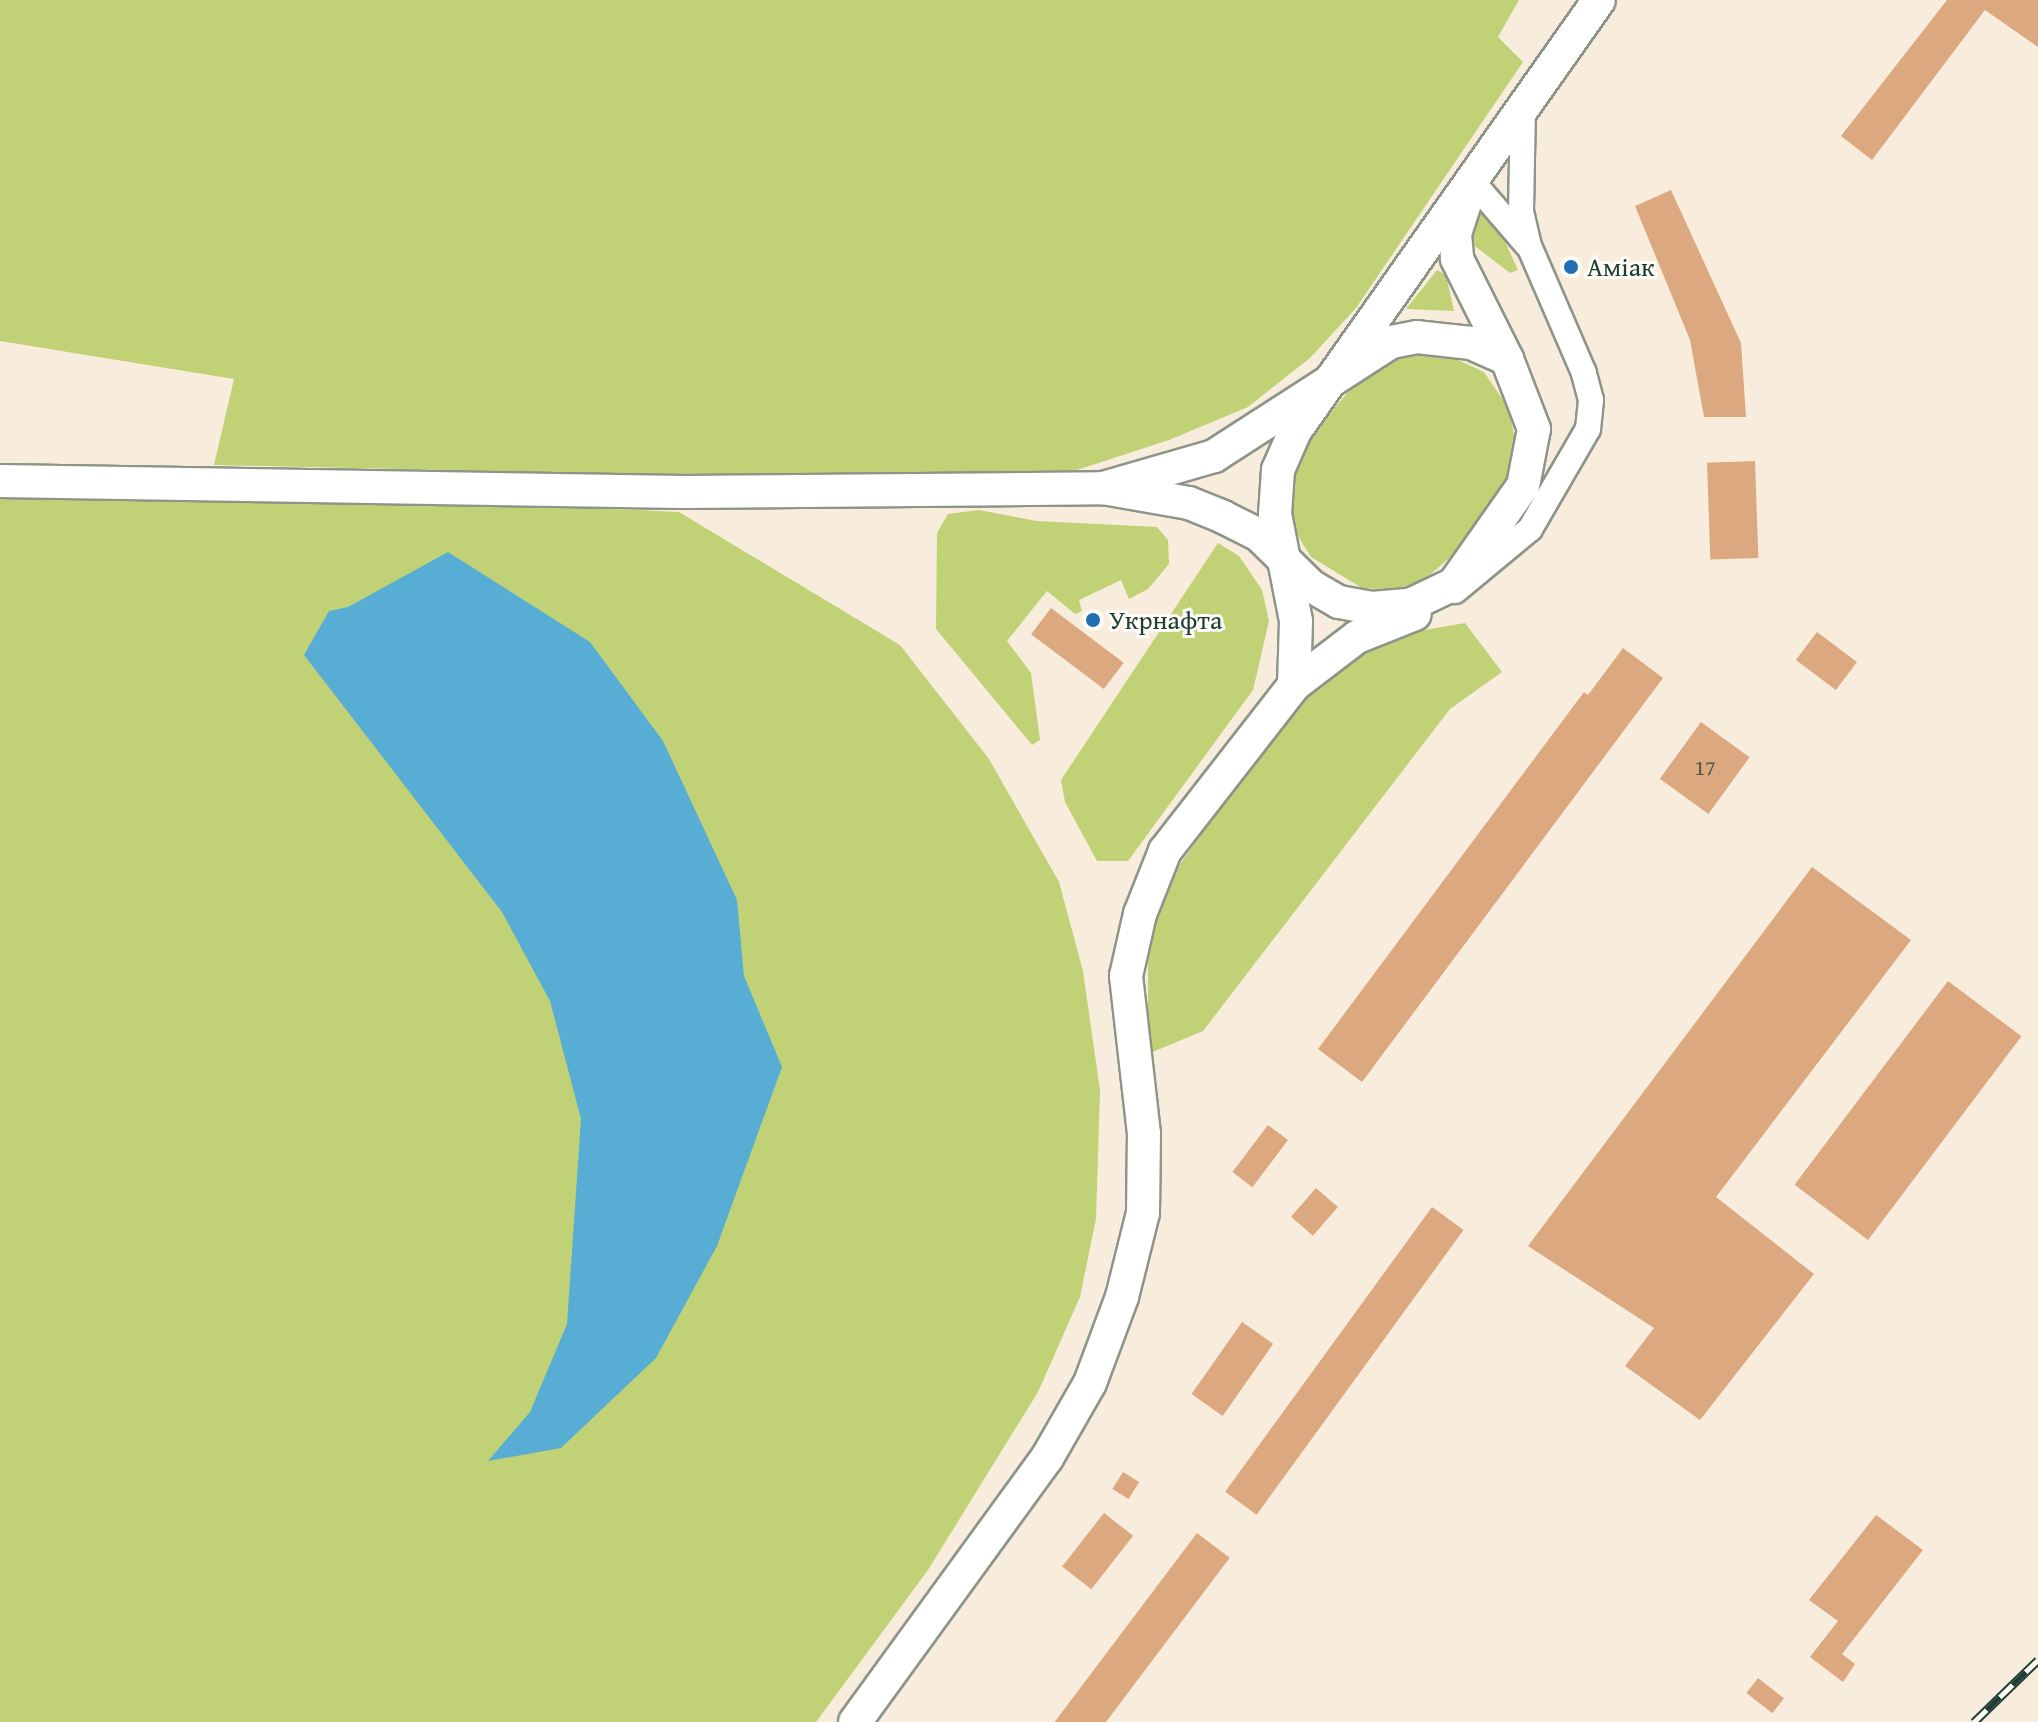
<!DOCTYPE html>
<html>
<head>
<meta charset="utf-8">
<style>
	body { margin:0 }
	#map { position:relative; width:2038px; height:1722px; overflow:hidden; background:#f8eddc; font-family:"Gentium Book Plus",serif }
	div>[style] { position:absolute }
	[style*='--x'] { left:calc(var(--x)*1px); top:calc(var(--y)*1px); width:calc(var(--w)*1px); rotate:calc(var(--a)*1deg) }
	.green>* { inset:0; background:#c0d275 }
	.water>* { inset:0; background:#58add4 }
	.building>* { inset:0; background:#dca880; transform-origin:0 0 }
	.roads { filter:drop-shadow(2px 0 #8c9588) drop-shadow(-2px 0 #8c9588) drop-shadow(0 2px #8c9588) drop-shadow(0 -2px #8c9588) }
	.minor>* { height:24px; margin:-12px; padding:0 12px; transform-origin:12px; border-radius:12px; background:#fff }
	.major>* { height:32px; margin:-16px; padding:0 16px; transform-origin:16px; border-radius:16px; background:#fff }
	.rail>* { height:9px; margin-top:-4.5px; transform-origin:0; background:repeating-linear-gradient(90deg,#fdfcf7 0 18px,#1f3d34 0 36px); box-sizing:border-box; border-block:2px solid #1f3d34 }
	.dots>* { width:22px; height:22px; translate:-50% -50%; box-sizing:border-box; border:4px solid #fdfcf7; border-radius:50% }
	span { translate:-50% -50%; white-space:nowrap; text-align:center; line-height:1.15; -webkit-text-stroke:6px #fdfcf7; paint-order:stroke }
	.number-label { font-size:22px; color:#4e5847 }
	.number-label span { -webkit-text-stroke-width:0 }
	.poi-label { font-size:26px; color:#1f3d34 }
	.left { translate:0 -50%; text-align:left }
</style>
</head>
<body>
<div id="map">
	<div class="green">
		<div style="clip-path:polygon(0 0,1519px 0,1498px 37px,1523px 62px,1356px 308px,1310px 358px,1248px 407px,1169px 440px,1077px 470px,907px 480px,214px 465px,234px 379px,0 341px)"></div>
		<div style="clip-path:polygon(1481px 213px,1497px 224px,1518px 270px,1510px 273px,1463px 237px)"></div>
		<div style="clip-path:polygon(1437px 270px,1446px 275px,1454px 311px,1406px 309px)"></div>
		<div style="clip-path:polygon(1406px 351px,1441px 352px,1484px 372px,1509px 409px,1516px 445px,1510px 472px,1454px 554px,1426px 578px,1397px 590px,1362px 588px,1311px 557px,1294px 530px,1289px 490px,1306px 445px,1337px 405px,1368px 369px)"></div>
		<div style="clip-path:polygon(0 498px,503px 504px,679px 512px,900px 645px,989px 759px,1059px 882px,1083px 971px,1100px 1090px,1096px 1219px,1080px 1297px,1038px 1392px,928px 1570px,816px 1722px,0 1722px)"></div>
		<div style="clip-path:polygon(979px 510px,1037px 521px,1157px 527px,1168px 540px,1169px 564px,1148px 589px,1129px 599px,1121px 580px,1079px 600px,1082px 611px,1075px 614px,1047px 591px,1007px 641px,1031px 673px,1040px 740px,1032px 745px,936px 629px,937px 533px,948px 514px)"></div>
		<div style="clip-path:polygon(1218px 543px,1239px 556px,1262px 590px,1269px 621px,1253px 690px,1128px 861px,1097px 861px,1065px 802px,1061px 780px)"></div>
		<div style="clip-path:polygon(1465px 623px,1502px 672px,1450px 709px,1203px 1031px,1148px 1054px,1148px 932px,1168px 881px,1272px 735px,1333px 661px,1401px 634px)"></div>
	</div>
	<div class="water">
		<div style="clip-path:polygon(448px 552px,590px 642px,663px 741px,737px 900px,744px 976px,782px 1067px,717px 1246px,656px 1358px,561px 1448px,488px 1461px,530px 1412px,567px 1324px,581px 1119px,550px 1001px,502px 912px,304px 655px,329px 611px,348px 607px)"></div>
	</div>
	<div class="building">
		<div style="clip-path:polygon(1947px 0,2038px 0,2038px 47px,1985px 10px,1872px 160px,1841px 136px)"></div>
		<div style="clip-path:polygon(1671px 190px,1741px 343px,1746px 417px,1704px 417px,1690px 340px,1635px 206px)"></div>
		<div style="left:1755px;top:461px;width:97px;height:48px;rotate:88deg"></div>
		<div style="left:1051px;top:608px;width:91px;height:33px;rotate:37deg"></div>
		<div style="left:1817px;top:632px;width:50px;height:35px;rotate:37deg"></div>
		<div style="clip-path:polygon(1623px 648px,1663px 678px,1362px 1082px,1318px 1049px,1584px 692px,1588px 695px)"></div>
		<div style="left:1701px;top:722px;width:60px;height:70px;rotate:36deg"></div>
		<div style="clip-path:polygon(1812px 867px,1911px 940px,1716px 1197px,1814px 1274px,1700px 1420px,1625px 1366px,1654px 1328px,1528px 1246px)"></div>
		<div style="left:1948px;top:981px;width:92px;height:255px;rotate:37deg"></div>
		<div style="left:1268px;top:1125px;width:25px;height:59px;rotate:37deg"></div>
		<div style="left:1316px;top:1188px;width:29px;height:38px;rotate:41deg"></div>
		<div style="left:1432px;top:1207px;width:39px;height:352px;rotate:36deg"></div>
		<div style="left:1242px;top:1322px;width:38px;height:88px;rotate:35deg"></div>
		<div style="left:1123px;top:1472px;width:19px;height:20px;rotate:32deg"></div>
		<div style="left:1104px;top:1513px;width:37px;height:68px;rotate:38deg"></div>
		<div style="clip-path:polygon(1876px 1515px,1923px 1550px,1842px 1654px,1855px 1664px,1843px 1682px,1810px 1657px,1838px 1621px,1809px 1600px)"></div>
		<div style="left:1197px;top:1533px;width:41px;height:238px;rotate:37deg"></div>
		<div style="left:1758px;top:1678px;width:33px;height:19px;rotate:38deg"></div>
	</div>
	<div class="roads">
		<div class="minor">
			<div style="--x:1472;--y:181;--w:84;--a:49.3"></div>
			<div style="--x:1455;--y:591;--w:97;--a:-39.6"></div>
			<div style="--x:1530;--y:529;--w:116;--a:-59.9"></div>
			<div style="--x:1588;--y:429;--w:29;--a:-84"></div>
			<div style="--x:1591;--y:400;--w:28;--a:-105"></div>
			<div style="--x:1584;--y:373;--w:138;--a:-113.4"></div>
			<div style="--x:1529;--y:246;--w:36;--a:-103"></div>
			<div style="--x:1521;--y:211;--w:103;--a:-88.9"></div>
		</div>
		<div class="major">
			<div style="--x:1465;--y:203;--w:33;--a:108"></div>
			<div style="--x:1455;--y:234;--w:25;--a:85"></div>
			<div style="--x:1457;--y:259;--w:112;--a:63.4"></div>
			<div style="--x:0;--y:481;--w:684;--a:0.92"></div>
			<div style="--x:684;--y:492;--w:419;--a:-0.5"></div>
			<div style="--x:1103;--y:488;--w:87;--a:9.9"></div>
			<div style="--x:1189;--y:503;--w:37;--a:22"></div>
			<div style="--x:1223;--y:517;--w:40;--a:26.6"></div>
			<div style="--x:1259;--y:535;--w:73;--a:44.4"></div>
			<div style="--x:1311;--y:586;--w:32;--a:30"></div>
			<div style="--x:1339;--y:602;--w:34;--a:10"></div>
			<div style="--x:1372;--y:608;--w:38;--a:-5"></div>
			<div style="--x:1410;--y:605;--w:49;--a:-25.5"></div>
			<div style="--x:1454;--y:584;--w:120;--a:-54.9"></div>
			<div style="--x:1523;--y:486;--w:58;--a:-79.1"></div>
			<div style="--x:1534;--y:429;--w:75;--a:-111.1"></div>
			<div style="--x:1507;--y:359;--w:39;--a:-156"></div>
			<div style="--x:1471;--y:343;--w:54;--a:-173.7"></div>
			<div style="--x:1417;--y:337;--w:26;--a:169"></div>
			<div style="--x:1391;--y:342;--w:211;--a:147.2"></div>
			<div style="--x:1214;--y:456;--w:116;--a:163.9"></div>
			<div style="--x:1294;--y:685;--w:64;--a:-88.2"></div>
			<div style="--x:1296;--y:621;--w:109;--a:-101.1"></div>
			<div style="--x:1275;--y:514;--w:44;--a:-86.1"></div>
			<div style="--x:1278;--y:470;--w:43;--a:-66.4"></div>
			<div style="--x:1295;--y:431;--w:527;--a:-54.8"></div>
			<div style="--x:855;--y:1722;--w:326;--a:-54"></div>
			<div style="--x:1047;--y:1458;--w:86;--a:-60.2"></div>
			<div style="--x:1090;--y:1383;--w:92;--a:-69.6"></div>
			<div style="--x:1122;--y:1297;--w:87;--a:-76"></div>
			<div style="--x:1143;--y:1213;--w:79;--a:-89.3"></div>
			<div style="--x:1144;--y:1134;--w:159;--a:-96.5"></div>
			<div style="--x:1126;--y:976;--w:64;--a:-77.3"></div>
			<div style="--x:1140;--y:914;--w:68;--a:-68.4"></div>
			<div style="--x:1165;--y:851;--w:210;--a:-52.1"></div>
			<div style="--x:1294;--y:685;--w:79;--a:-37.3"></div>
			<div style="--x:1357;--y:637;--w:62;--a:-21.6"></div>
		</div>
	</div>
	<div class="rail">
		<div style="--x:1974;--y:1722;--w:89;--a:-44.1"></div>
	</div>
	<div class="dots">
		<div style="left:1571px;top:267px;background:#1f6fb2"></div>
		<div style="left:1093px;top:620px;background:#1f6fb2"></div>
	</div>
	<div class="number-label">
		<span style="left:1705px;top:768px">17</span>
	</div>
	<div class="poi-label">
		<span class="left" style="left:1587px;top:267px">Аміак</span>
		<span class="left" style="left:1109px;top:620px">Укрнафта</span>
	</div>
</div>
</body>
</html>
